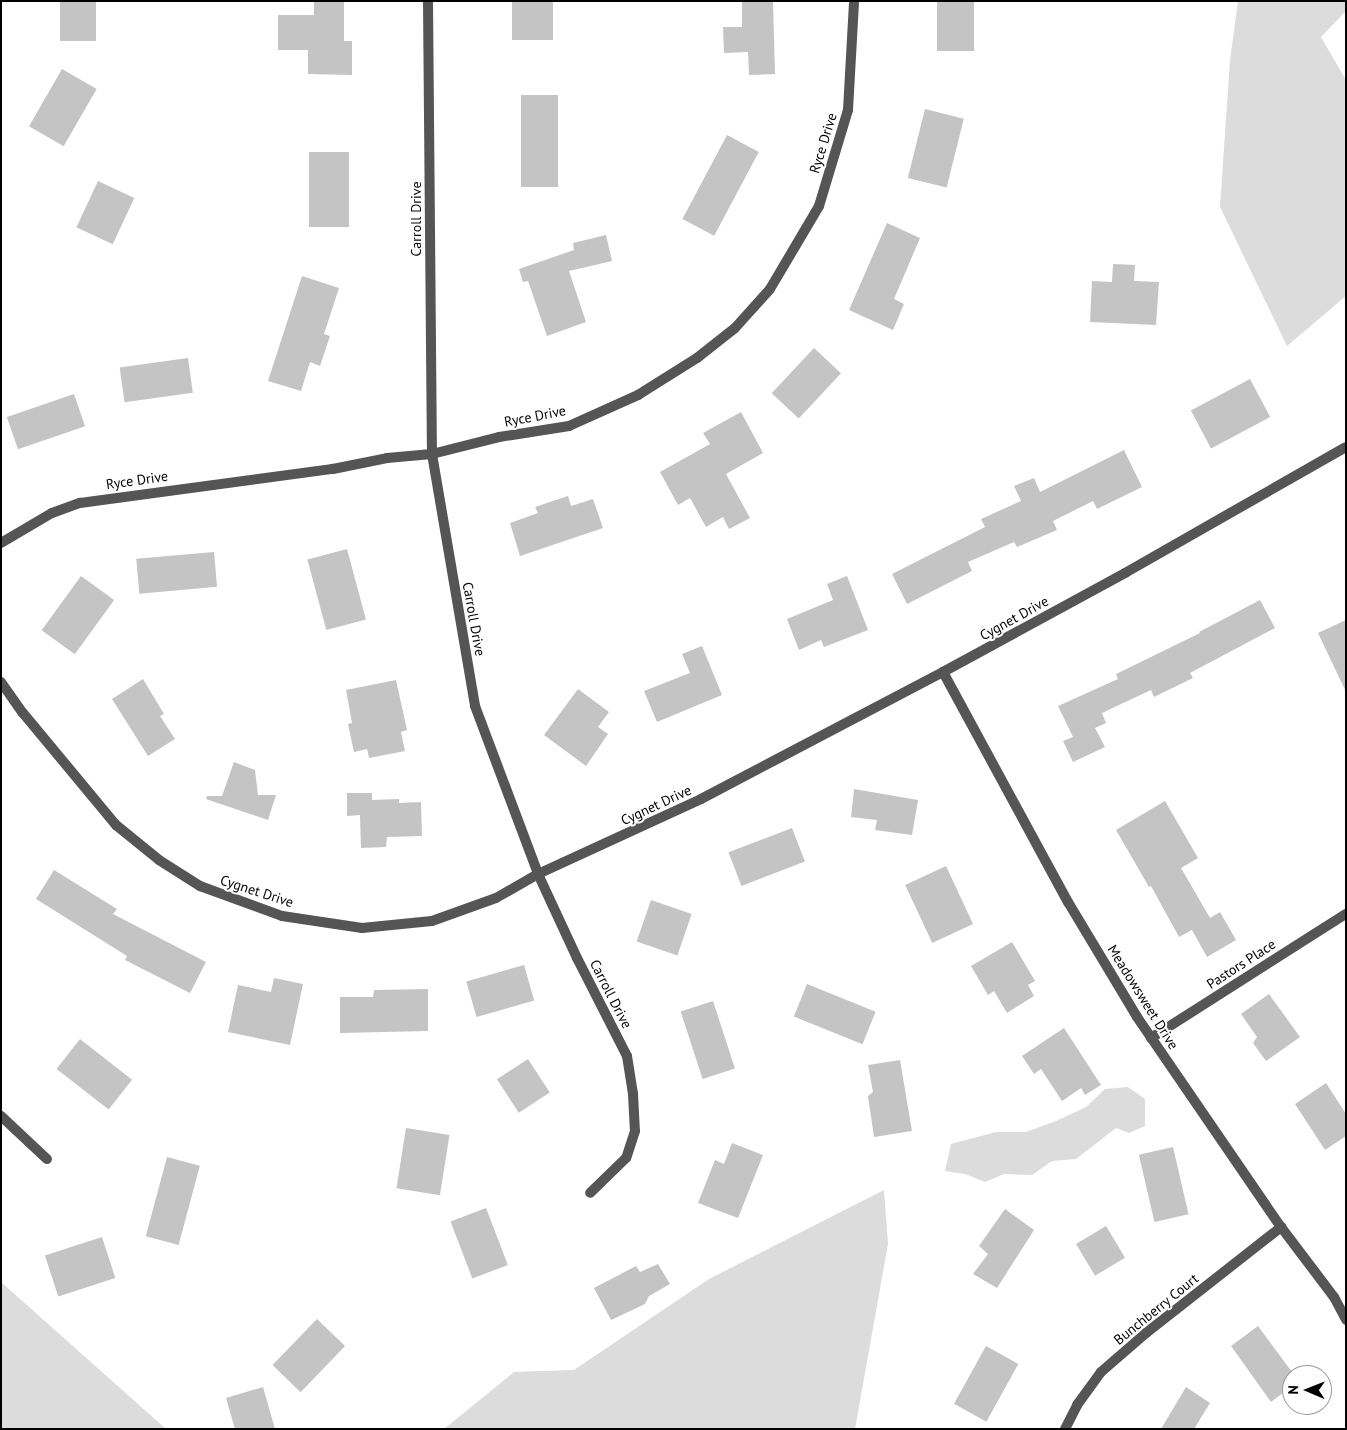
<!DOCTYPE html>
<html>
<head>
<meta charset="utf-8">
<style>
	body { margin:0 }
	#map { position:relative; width:1347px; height:1430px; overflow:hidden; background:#fff; font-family:"PT Sans",sans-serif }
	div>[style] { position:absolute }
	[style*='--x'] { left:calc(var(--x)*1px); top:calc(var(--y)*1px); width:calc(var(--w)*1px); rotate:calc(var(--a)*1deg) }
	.green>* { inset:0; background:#dcdcdc }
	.building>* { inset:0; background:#c4c4c4; transform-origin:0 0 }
	.street>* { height:10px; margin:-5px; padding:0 5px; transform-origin:5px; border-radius:5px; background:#555 }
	span { translate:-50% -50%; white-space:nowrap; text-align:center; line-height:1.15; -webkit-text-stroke:4px #fff; paint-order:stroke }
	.street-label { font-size:14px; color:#000 }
	.frame { position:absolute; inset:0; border:2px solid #000; pointer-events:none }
	.north { position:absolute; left:1282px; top:1365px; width:50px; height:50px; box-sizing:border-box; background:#fff; border:1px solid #999; border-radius:50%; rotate:271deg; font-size:14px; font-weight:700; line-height:20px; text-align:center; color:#000 }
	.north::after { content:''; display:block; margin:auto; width:18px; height:22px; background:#000; clip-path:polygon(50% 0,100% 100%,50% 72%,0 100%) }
</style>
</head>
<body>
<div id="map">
	<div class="green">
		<div style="clip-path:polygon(1238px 1px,1346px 1px,1346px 11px,1321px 37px,1346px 80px,1346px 296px,1287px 346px,1220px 207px,1230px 60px)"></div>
		<div style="clip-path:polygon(1128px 1087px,1145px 1099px,1145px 1126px,1129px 1133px,1116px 1128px,1076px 1159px,1052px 1161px,1032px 1175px,1004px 1174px,985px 1182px,965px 1174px,945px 1171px,951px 1144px,996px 1132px,1026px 1132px,1056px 1121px,1086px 1107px,1105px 1089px)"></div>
		<div style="clip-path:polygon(884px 1190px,888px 1244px,855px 1429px,444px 1429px,514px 1372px,574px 1370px,709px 1279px)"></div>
		<div style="clip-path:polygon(1px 1282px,166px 1429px,1px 1429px)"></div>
	</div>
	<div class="building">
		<div style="left:60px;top:1px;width:36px;height:40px"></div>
		<div style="clip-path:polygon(314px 1px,344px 1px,344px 41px,352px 41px,352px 75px,308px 74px,308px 50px,278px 50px,278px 15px,314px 15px)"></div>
		<div style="left:512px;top:1px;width:41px;height:39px"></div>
		<div style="clip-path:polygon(742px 1px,773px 1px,775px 74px,749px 75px,748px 52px,724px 53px,723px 27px,742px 27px)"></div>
		<div style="left:937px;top:1px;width:37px;height:50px"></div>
		<div style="left:62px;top:69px;width:40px;height:66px;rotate:30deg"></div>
		<div style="left:521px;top:95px;width:37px;height:92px"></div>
		<div style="left:925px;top:109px;width:40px;height:71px;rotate:14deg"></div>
		<div style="left:727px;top:135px;width:36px;height:95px;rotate:28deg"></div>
		<div style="left:309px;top:152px;width:40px;height:75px"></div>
		<div style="left:98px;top:181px;width:40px;height:51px;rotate:25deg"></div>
		<div style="clip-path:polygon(887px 223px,920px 238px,894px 299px,904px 304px,893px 330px,849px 310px)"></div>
		<div style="clip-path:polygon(606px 235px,612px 261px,569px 271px,586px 322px,547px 336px,528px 281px,523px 282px,519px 269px,574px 250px,573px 243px)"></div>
		<div style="clip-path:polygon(1113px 264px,1135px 265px,1134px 281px,1159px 282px,1156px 325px,1090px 322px,1092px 281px,1112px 282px)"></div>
		<div style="clip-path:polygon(302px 276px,339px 288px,324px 334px,330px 336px,320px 366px,310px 362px,301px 391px,268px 381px)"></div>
		<div style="left:814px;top:348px;width:37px;height:62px;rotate:43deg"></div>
		<div style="left:188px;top:358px;width:35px;height:69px;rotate:82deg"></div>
		<div style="left:1250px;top:379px;width:43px;height:67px;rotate:62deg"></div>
		<div style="left:74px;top:394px;width:34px;height:71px;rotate:71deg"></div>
		<div style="clip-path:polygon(741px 412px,763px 453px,726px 474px,750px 518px,729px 529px,723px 517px,706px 527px,690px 498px,678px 505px,660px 472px,710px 444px,703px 433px)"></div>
		<div style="clip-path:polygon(1124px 450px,1142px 487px,1097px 509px,1093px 501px,1053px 521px,1057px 530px,1017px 547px,1014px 542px,968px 562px,972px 571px,907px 604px,892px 574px,985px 527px,981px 519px,1021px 501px,1014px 486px,1034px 478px,1040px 492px)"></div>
		<div style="clip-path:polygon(568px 496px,571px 506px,593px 499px,603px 528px,520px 556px,510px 523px,538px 513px,535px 507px)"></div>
		<div style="left:347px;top:549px;width:73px;height:41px;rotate:75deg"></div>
		<div style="left:214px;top:552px;width:35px;height:78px;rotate:85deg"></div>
		<div style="left:81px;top:576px;width:41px;height:67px;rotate:36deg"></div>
		<div style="clip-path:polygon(847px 576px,868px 630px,824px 647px,821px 640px,799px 650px,787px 619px,833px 600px,827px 584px)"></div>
		<div style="clip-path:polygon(1260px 600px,1275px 628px,1190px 673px,1193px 678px,1154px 697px,1151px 690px,1102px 713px,1106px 723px,1095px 728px,1105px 747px,1073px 762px,1063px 741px,1073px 737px,1058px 706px,1118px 679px,1116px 674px,1200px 633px,1199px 632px)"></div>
		<div style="clip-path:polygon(1346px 620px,1346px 692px,1318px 633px)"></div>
		<div style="clip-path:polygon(702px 646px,722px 695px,657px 722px,644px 691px,690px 673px,682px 654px)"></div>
		<div style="clip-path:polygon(143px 679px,164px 714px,160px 716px,175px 739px,148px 756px,112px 699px)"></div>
		<div style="clip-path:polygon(396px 680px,407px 730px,401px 732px,405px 751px,369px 758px,367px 749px,354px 752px,348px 724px,352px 723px,346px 690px)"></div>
		<div style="clip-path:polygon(578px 689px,609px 712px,598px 727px,608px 734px,586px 766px,544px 735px)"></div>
		<div style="clip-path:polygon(234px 762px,255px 770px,258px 795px,276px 795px,268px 820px,206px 799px,207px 796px,222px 796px)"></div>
		<div style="clip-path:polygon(854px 789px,918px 800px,912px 835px,875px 830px,877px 820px,851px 817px)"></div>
		<div style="clip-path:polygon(347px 793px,372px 793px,372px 800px,399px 799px,399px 803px,421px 802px,422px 836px,387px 837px,386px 847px,361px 848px,360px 815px,347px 816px)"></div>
		<div style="clip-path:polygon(1165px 801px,1198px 858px,1181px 868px,1210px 918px,1220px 912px,1236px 940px,1207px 957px,1192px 930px,1179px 937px,1151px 886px,1149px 887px,1116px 830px)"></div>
		<div style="left:792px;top:828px;width:36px;height:68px;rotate:69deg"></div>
		<div style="left:946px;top:866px;width:64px;height:45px;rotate:65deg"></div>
		<div style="clip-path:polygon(54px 870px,117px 909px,113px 914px,206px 962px,190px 993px,125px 960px,127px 956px,36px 899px)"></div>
		<div style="left:651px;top:900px;width:43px;height:44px;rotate:19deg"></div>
		<div style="clip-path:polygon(1012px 942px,1035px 981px,1028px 985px,1034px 996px,1007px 1013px,994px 991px,988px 995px,971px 966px)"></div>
		<div style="left:524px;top:965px;width:37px;height:60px;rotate:74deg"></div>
		<div style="clip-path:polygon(274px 978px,303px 984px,290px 1045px,228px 1032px,238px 985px,271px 992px)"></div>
		<div style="left:807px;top:984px;width:74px;height:35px;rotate:22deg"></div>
		<div style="clip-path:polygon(428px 989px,428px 1031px,340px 1033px,340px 997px,373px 997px,374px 990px)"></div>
		<div style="clip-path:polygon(1269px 994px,1300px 1037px,1266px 1061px,1253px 1043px,1257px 1037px,1241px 1014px)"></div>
		<div style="left:713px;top:1001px;width:71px;height:34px;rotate:72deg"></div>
		<div style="clip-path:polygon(1064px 1028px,1101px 1085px,1085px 1095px,1081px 1088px,1062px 1101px,1041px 1069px,1034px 1074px,1022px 1056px)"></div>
		<div style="left:80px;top:1039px;width:66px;height:38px;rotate:38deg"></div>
		<div style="left:528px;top:1059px;width:40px;height:37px;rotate:57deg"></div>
		<div style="clip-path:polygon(900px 1060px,912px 1131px,874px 1137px,868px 1096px,873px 1092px,868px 1065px)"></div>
		<div style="clip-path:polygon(1326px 1083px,1346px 1114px,1346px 1136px,1325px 1150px,1295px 1104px)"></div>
		<div style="left:406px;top:1128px;width:44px;height:61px;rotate:9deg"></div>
		<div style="clip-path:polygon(732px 1143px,763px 1155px,738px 1218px,698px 1203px,715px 1160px,724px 1164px)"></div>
		<div style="left:1173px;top:1147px;width:69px;height:35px;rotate:77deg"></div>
		<div style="left:167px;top:1157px;width:34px;height:82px;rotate:15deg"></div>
		<div style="left:486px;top:1208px;width:61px;height:38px;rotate:69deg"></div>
		<div style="clip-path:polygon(1005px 1209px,1034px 1230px,997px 1288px,973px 1274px,988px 1254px,979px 1246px)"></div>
		<div style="left:1106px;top:1226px;width:37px;height:35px;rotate:59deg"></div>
		<div style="left:102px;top:1237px;width:43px;height:60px;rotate:72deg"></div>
		<div style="clip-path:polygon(658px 1264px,670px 1284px,649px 1296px,645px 1304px,611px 1320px,594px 1288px,636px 1266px,640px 1272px)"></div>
		<div style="left:317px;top:1319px;width:39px;height:64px;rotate:44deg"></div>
		<div style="clip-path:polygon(1258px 1326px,1292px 1372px,1292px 1386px,1271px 1402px,1231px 1346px)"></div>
		<div style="left:986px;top:1346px;width:37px;height:66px;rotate:29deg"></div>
		<div style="clip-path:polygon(263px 1387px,275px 1429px,235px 1429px,226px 1398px)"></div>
		<div style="clip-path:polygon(1186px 1387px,1210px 1403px,1194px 1429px,1161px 1429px)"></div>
	</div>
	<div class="street">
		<div style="--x:428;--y:1;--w:453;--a:89.5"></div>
		<div style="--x:432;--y:454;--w:256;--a:80.3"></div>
		<div style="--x:475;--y:706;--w:179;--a:69.4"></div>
		<div style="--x:538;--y:874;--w:93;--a:65.1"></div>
		<div style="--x:577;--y:958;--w:110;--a:63"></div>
		<div style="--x:627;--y:1056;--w:38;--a:81"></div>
		<div style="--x:633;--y:1094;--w:37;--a:87"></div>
		<div style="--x:635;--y:1131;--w:28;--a:108"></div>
		<div style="--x:626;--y:1158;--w:50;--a:135.8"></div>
		<div style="--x:1;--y:543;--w:59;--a:-30.5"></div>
		<div style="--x:52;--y:513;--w:30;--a:-20"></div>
		<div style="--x:80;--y:503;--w:255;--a:-7.7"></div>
		<div style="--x:333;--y:469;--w:55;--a:-11.5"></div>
		<div style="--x:387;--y:458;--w:45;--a:-5.1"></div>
		<div style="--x:432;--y:454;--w:69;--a:-14.2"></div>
		<div style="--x:499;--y:437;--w:71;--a:-8.9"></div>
		<div style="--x:569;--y:426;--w:76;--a:-24.2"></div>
		<div style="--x:638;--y:395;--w:70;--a:-32.1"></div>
		<div style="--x:697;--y:358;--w:48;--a:-38.3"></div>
		<div style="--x:735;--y:328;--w:52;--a:-48.1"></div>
		<div style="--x:770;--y:289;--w:96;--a:-59.4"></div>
		<div style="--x:819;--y:206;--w:100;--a:-73.2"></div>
		<div style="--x:848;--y:110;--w:109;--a:-86.8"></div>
		<div style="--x:943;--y:672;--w:262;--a:61.5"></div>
		<div style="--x:1068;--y:902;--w:134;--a:59"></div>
		<div style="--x:1137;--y:1017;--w:255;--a:55.6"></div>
		<div style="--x:1281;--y:1227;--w:88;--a:52.9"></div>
		<div style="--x:1334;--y:1297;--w:26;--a:62"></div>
		<div style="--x:1;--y:682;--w:38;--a:55"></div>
		<div style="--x:23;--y:713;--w:146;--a:50.3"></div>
		<div style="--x:116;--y:825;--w:55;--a:39.1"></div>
		<div style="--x:159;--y:860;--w:49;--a:32.4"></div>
		<div style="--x:200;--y:886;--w:87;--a:20.1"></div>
		<div style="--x:282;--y:916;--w:81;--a:8.5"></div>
		<div style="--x:362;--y:928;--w:70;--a:-5.7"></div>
		<div style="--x:432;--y:921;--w:68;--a:-19.8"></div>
		<div style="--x:496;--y:898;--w:48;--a:-29.7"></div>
		<div style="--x:538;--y:874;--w:179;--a:-24.7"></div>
		<div style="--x:701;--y:799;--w:273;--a:-27.7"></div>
		<div style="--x:943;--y:672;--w:207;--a:-28.5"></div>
		<div style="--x:1125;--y:573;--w:254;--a:-29.7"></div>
		<div style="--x:1151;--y:1038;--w:231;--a:-32.5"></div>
		<div style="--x:1;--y:1116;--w:63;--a:43.1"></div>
		<div style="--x:1065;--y:1429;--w:27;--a:-63"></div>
		<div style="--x:1077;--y:1405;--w:41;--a:-54"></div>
		<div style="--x:1101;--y:1372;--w:60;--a:-40.9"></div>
		<div style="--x:1146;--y:1333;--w:172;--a:-38.1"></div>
	</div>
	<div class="street-label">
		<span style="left:823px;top:143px;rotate:-73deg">Ryce Drive</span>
		<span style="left:416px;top:219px;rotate:-90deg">Carroll Drive</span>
		<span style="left:535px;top:416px;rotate:-11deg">Ryce Drive</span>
		<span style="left:137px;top:480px;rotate:-8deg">Ryce Drive</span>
		<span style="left:1014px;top:618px;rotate:-29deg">Cygnet Drive</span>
		<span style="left:474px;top:619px;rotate:80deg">Carroll Drive</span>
		<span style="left:656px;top:805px;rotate:-25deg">Cygnet Drive</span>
		<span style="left:257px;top:891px;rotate:18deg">Cygnet Drive</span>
		<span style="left:1241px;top:964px;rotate:-33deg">Pastors Place</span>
		<span style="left:611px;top:994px;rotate:63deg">Carroll Drive</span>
		<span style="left:1143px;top:997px;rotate:58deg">Meadowsweet Drive</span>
		<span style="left:1156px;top:1309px;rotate:-39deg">Bunchberry Court</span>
	</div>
	<div class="frame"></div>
	<div class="north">N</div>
</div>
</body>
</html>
